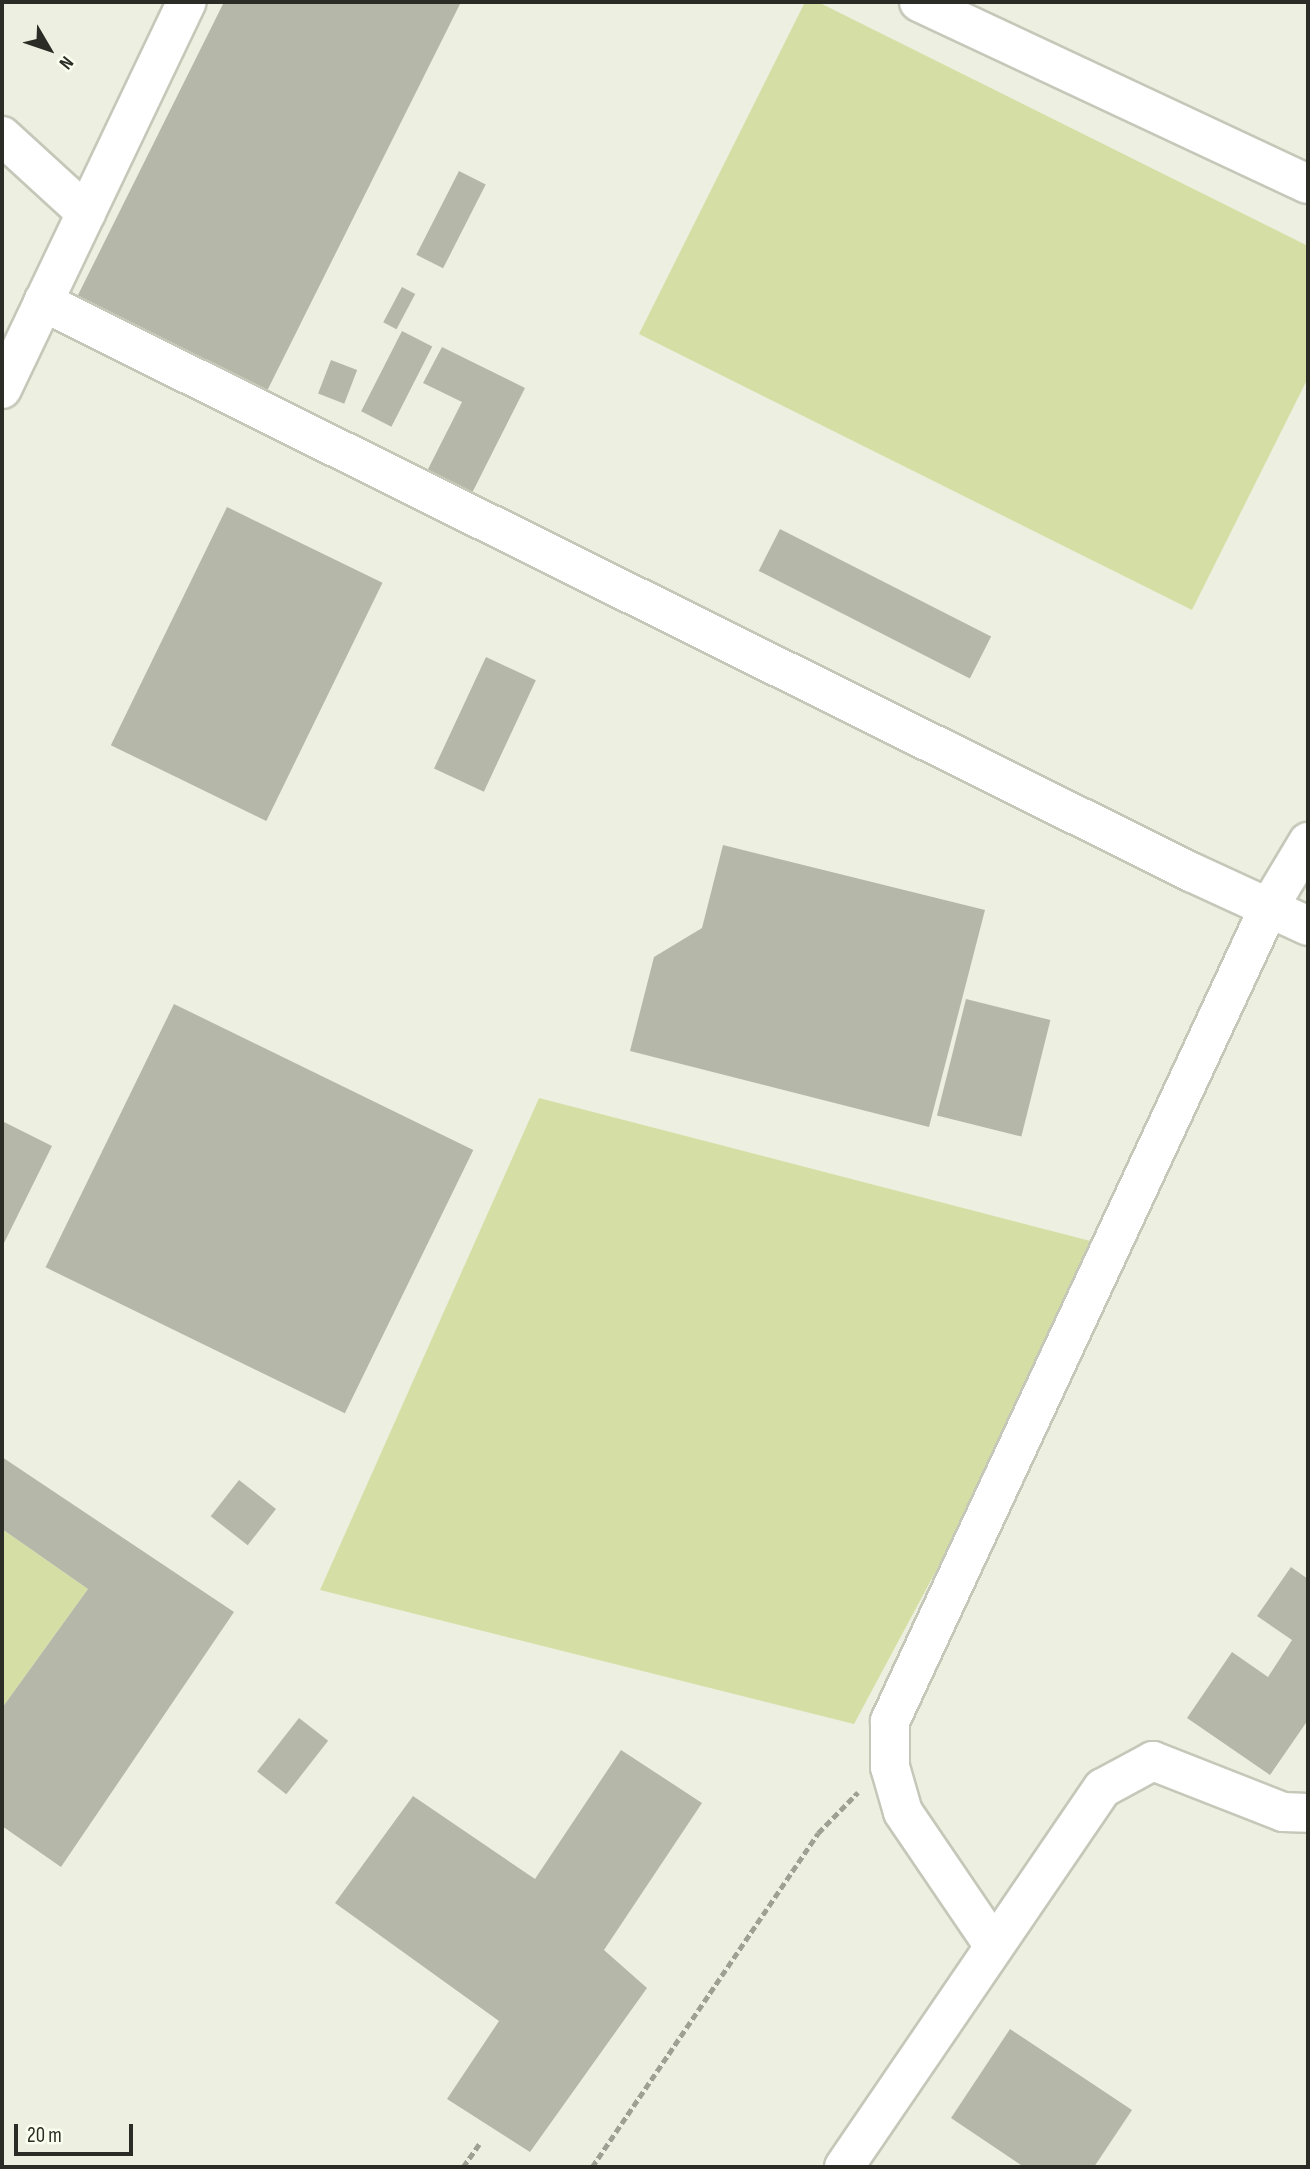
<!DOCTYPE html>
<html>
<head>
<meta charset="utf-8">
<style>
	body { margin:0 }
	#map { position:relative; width:1310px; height:2169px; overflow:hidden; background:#edf0e0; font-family:"Sofia Sans Condensed",sans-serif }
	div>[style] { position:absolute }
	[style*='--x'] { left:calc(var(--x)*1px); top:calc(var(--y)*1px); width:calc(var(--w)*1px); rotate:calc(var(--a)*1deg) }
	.green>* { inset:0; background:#d5dfa5 }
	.building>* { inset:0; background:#b5b8a9; transform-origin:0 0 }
	.path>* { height:4.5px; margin-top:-2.25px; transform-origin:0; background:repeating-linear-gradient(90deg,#9ea094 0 7px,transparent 0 10.5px) }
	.roads { filter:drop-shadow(2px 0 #c5c8b9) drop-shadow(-2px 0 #c5c8b9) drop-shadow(0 2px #c5c8b9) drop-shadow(0 -2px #c5c8b9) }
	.minor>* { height:38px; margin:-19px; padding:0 19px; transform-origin:19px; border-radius:19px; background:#fff }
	span { translate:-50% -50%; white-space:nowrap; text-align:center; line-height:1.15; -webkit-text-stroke:5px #fafeee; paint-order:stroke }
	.frame { position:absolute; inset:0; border:4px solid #2b2c26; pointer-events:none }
	.north { position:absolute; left:14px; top:14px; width:70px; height:70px; -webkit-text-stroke:5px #fafeee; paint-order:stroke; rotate:129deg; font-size:19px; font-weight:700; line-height:28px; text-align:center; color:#2b2c26 }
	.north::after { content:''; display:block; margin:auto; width:24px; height:32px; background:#2b2c26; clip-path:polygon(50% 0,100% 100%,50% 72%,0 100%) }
	.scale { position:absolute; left:14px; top:2124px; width:119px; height:32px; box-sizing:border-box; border:4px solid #2b2c26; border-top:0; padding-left:9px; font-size:21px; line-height:24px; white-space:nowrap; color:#2b2c26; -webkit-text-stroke:5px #fafeee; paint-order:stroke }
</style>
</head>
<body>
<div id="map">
	<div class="green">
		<div style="clip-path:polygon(805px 2px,818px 2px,1308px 246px,1308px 378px,1192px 610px,639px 334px)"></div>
		<div style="clip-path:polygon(539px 1098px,1110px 1246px,854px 1724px,320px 1590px)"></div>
		<div style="clip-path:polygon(2px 1529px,88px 1589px,2px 1708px)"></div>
	</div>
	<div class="building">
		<div style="clip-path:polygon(224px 2px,461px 2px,265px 395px,75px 301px)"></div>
		<div style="left:459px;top:171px;width:30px;height:94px;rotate:27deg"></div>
		<div style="left:402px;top:287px;width:15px;height:40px;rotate:28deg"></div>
		<div style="left:402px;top:331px;width:34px;height:90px;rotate:27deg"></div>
		<div style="clip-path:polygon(442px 347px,525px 388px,469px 499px,424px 477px,462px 402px,423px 383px)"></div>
		<div style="left:331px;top:360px;width:28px;height:36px;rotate:21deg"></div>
		<div style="left:227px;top:507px;width:173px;height:265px;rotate:26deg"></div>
		<div style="left:780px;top:529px;width:237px;height:47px;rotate:27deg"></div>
		<div style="left:486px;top:657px;width:55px;height:123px;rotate:25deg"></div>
		<div style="clip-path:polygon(723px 845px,985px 910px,929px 1127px,630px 1051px,654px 957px,702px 928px)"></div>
		<div style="left:966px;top:999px;width:87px;height:120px;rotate:14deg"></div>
		<div style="left:174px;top:1004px;width:333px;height:293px;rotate:26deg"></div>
		<div style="clip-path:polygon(2px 1121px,52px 1146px,2px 1247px)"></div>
		<div style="clip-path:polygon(2px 1457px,234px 1612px,61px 1867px,2px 1826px,2px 1708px,88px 1589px,2px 1529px)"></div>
		<div style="left:239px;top:1480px;width:47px;height:46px;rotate:38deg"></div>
		<div style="clip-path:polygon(1291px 1567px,1308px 1579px,1308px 1720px,1270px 1775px,1187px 1718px,1232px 1652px,1268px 1677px,1292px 1640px,1257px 1616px)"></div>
		<div style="left:299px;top:1718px;width:37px;height:68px;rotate:38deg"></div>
		<div style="clip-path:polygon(621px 1750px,702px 1803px,604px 1950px,647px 1988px,530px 2152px,447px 2099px,499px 2021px,335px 1903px,413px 1796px,535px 1879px)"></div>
		<div style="clip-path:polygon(1010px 2029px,1132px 2110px,1094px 2167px,1024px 2167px,951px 2118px)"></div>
	</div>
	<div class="path">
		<div style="--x:463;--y:2167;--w:28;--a:-55"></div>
		<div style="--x:592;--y:2167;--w:403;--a:-55.9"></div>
		<div style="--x:818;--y:1833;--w:57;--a:-45.7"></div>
	</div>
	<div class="roads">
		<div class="minor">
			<div style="--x:919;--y:2;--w:429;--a:25.1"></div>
			<div style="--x:2;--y:136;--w:114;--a:42.5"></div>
			<div style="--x:43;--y:302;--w:1284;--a:26.41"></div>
			<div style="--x:1193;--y:873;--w:127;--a:24.7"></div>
			<div style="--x:2;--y:389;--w:429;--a:-64.5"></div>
			<div style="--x:994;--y:1946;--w:162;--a:-124.2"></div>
			<div style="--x:903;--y:1812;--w:47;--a:-106.1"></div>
			<div style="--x:890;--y:1767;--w:46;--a:-90"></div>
			<div style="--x:890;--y:1721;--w:898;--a:-65.03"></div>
			<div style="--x:1269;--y:907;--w:76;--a:-59"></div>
			<div style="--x:844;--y:2167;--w:459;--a:-55.7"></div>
			<div style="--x:1103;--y:1788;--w:57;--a:-28.4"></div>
			<div style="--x:1153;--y:1761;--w:140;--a:21.4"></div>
			<div style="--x:1283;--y:1812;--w:25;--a:2"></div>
		</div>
	</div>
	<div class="frame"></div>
	<div class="north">N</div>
	<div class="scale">20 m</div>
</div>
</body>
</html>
